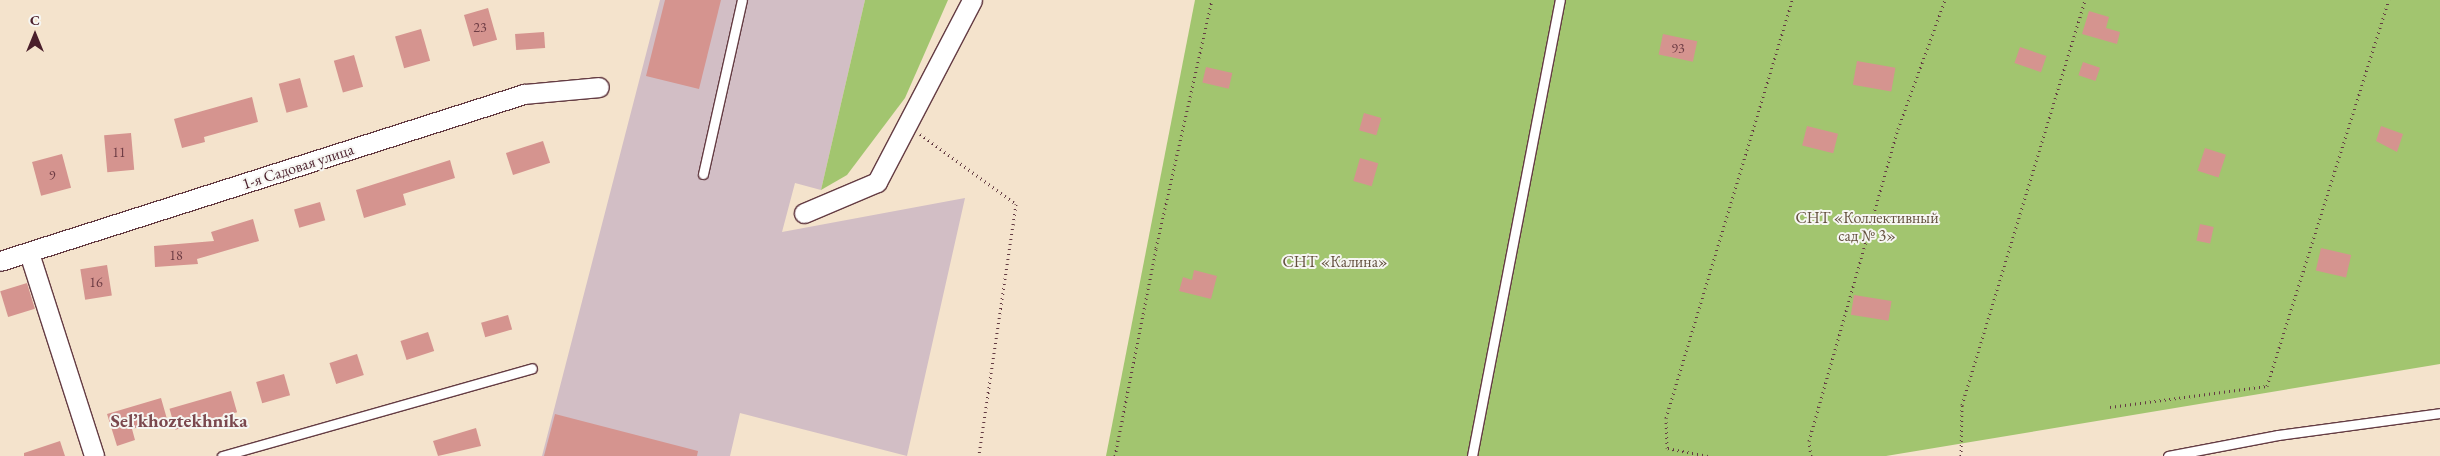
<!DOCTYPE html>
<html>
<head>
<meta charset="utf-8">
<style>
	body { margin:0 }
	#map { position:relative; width:2440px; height:456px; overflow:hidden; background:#f4e3cc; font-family:"EB Garamond",serif }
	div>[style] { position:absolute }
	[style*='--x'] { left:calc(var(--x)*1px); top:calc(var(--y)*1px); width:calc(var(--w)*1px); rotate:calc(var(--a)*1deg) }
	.industrial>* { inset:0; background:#d2bec5 }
	.green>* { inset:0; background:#a2c56f }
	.building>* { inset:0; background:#d5948f; transform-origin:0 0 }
	.path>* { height:3px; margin-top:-1.5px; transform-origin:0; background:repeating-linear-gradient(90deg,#643c43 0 1px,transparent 0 5px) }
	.roads { filter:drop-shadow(1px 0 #643c43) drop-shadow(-1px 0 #643c43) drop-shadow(0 1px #643c43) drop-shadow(0 -1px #643c43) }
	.lane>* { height:9px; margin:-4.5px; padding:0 4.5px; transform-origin:4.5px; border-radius:4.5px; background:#fff }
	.street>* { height:19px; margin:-9.5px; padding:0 9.5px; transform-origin:9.5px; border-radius:9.5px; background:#fff }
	span { translate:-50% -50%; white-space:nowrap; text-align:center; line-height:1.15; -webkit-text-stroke:4px #f6f6f2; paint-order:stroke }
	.number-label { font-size:14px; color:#6d3c44 }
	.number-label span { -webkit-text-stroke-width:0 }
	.street-label { font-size:16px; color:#4a1f2b }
	.park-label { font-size:16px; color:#64513f }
	.quarter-label { font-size:19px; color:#7b484e; font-weight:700 }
	.north { position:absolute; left:10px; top:10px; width:50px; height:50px; -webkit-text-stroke:4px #f6f6f2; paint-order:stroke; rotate:0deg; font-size:14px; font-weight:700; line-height:20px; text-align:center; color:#4a1f2b }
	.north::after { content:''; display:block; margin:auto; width:18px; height:22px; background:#4a1f2b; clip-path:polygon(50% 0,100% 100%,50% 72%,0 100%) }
</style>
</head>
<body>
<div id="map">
	<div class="industrial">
		<div style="clip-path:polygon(660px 0,865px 0,821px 190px,795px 183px,782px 232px,965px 198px,907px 456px,740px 413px,730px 456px,542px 456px)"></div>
	</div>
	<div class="green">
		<div style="clip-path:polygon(865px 0,948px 0,905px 98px,847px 175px,821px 190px)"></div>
		<div style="clip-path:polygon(1195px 0,2440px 0,2440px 364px,1886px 456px,1106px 456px)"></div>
	</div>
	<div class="building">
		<div style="clip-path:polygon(665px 0,721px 0,699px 89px,646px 76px)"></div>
		<div style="left:488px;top:8px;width:33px;height:25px;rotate:74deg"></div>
		<div style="clip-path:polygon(2089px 11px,2109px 17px,2106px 28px,2120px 32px,2117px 44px,2082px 34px)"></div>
		<div style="left:421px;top:29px;width:33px;height:27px;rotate:74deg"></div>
		<div style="left:544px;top:32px;width:16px;height:29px;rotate:86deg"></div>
		<div style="left:1663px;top:34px;width:35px;height:21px;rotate:12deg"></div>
		<div style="left:2020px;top:47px;width:28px;height:17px;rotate:19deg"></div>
		<div style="left:354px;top:55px;width:33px;height:21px;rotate:74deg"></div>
		<div style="left:1857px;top:61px;width:39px;height:24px;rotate:10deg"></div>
		<div style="left:2083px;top:62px;width:18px;height:14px;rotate:19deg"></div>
		<div style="left:1206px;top:67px;width:27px;height:16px;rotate:13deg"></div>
		<div style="left:300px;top:78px;width:30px;height:22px;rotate:75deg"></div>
		<div style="clip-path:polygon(252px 97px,258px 122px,204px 137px,205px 142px,182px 148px,174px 119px)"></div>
		<div style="left:1364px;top:113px;width:18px;height:18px;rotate:16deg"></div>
		<div style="left:1807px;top:126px;width:32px;height:20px;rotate:14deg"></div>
		<div style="clip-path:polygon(2381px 126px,2403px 134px,2397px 152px,2376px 141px)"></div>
		<div style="left:131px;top:133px;width:37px;height:27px;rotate:85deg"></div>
		<div style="left:543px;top:141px;width:23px;height:39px;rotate:72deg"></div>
		<div style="left:2205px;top:148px;width:22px;height:24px;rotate:18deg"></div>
		<div style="left:62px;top:154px;width:35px;height:31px;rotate:75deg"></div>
		<div style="left:1360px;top:158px;width:19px;height:24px;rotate:16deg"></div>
		<div style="clip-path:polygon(450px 160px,455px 178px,403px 194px,406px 205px,364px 218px,356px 190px)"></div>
		<div style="left:320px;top:202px;width:19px;height:27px;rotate:74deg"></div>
		<div style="clip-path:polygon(253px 219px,259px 241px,197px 259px,198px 264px,155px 267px,154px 246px,214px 241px,211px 232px)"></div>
		<div style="left:2200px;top:224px;width:14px;height:17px;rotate:12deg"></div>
		<div style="left:2321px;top:248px;width:31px;height:23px;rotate:13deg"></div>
		<div style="left:107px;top:265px;width:31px;height:27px;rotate:81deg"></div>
		<div style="clip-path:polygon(1194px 270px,1217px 276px,1211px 299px,1179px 291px,1183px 277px,1192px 280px)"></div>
		<div style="left:27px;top:283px;width:27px;height:28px;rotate:73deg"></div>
		<div style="left:1854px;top:295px;width:38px;height:20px;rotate:9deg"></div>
		<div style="left:508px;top:315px;width:15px;height:28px;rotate:74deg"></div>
		<div style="left:428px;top:332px;width:20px;height:29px;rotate:72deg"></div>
		<div style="left:357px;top:354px;width:22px;height:29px;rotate:72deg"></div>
		<div style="left:284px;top:374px;width:22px;height:29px;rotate:74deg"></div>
		<div style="left:231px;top:391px;width:22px;height:64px;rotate:74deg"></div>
		<div style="clip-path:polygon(161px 398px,167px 419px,132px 429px,135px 440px,117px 446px,107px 414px)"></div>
		<div style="clip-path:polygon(555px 414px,698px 451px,697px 456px,544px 456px)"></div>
		<div style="clip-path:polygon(476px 428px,481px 446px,438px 456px,433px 441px)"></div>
		<div style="clip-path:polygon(60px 441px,65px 456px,24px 456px,24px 453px)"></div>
	</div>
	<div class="path">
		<div style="--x:920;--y:134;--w:119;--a:36.1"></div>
		<div style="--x:1016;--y:204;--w:255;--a:98.4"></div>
		<div style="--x:2110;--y:407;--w:158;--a:-7.6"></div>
		<div style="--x:2267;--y:386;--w:405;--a:-72.5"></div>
		<div style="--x:1115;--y:456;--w:212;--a:-78.8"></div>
		<div style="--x:1156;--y:248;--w:254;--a:-77.3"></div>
		<div style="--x:1708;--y:456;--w:42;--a:-169"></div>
		<div style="--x:1667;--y:448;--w:30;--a:-92"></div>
		<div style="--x:1666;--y:418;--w:437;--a:-73.2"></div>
		<div style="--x:1811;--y:456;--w:15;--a:-98"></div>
		<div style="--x:1809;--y:441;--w:324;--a:-74.1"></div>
		<div style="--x:1898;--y:129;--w:137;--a:-70"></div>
		<div style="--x:1961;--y:456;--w:51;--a:-88.9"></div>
		<div style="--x:1962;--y:405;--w:423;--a:-73.1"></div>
	</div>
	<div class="roads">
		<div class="lane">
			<div style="--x:703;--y:174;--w:178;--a:-77.4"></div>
			<div style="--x:222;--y:456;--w:322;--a:-15.8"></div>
			<div style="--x:1472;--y:456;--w:464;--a:-79.1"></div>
			<div style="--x:2168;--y:456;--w:112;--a:-10.8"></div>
			<div style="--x:2278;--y:435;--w:163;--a:-7.7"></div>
		</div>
		<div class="street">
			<div style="--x:804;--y:213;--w:79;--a:-23"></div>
			<div style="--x:877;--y:182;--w:205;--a:-62.4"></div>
			<div style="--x:29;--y:253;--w:213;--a:72.2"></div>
			<div style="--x:0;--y:261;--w:550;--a:-17.68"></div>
			<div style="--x:524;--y:94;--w:75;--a:-5.3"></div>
		</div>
	</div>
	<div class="number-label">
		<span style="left:480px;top:27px">23</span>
		<span style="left:1678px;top:48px">93</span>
		<span style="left:119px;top:152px">11</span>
		<span style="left:52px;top:175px">9</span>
		<span style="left:176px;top:255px">18</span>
		<span style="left:96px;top:282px">16</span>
	</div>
	<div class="street-label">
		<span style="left:298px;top:167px;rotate:-18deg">1-я Садовая улица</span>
	</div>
	<div class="park-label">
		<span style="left:1867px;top:227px">СНТ «Коллективный<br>сад № 3»</span>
		<span style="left:1335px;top:262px">СНТ «Калина»</span>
	</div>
	<div class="quarter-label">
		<span style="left:179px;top:421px">Sel’khoztekhnika</span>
	</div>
	<div class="north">С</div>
</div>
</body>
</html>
